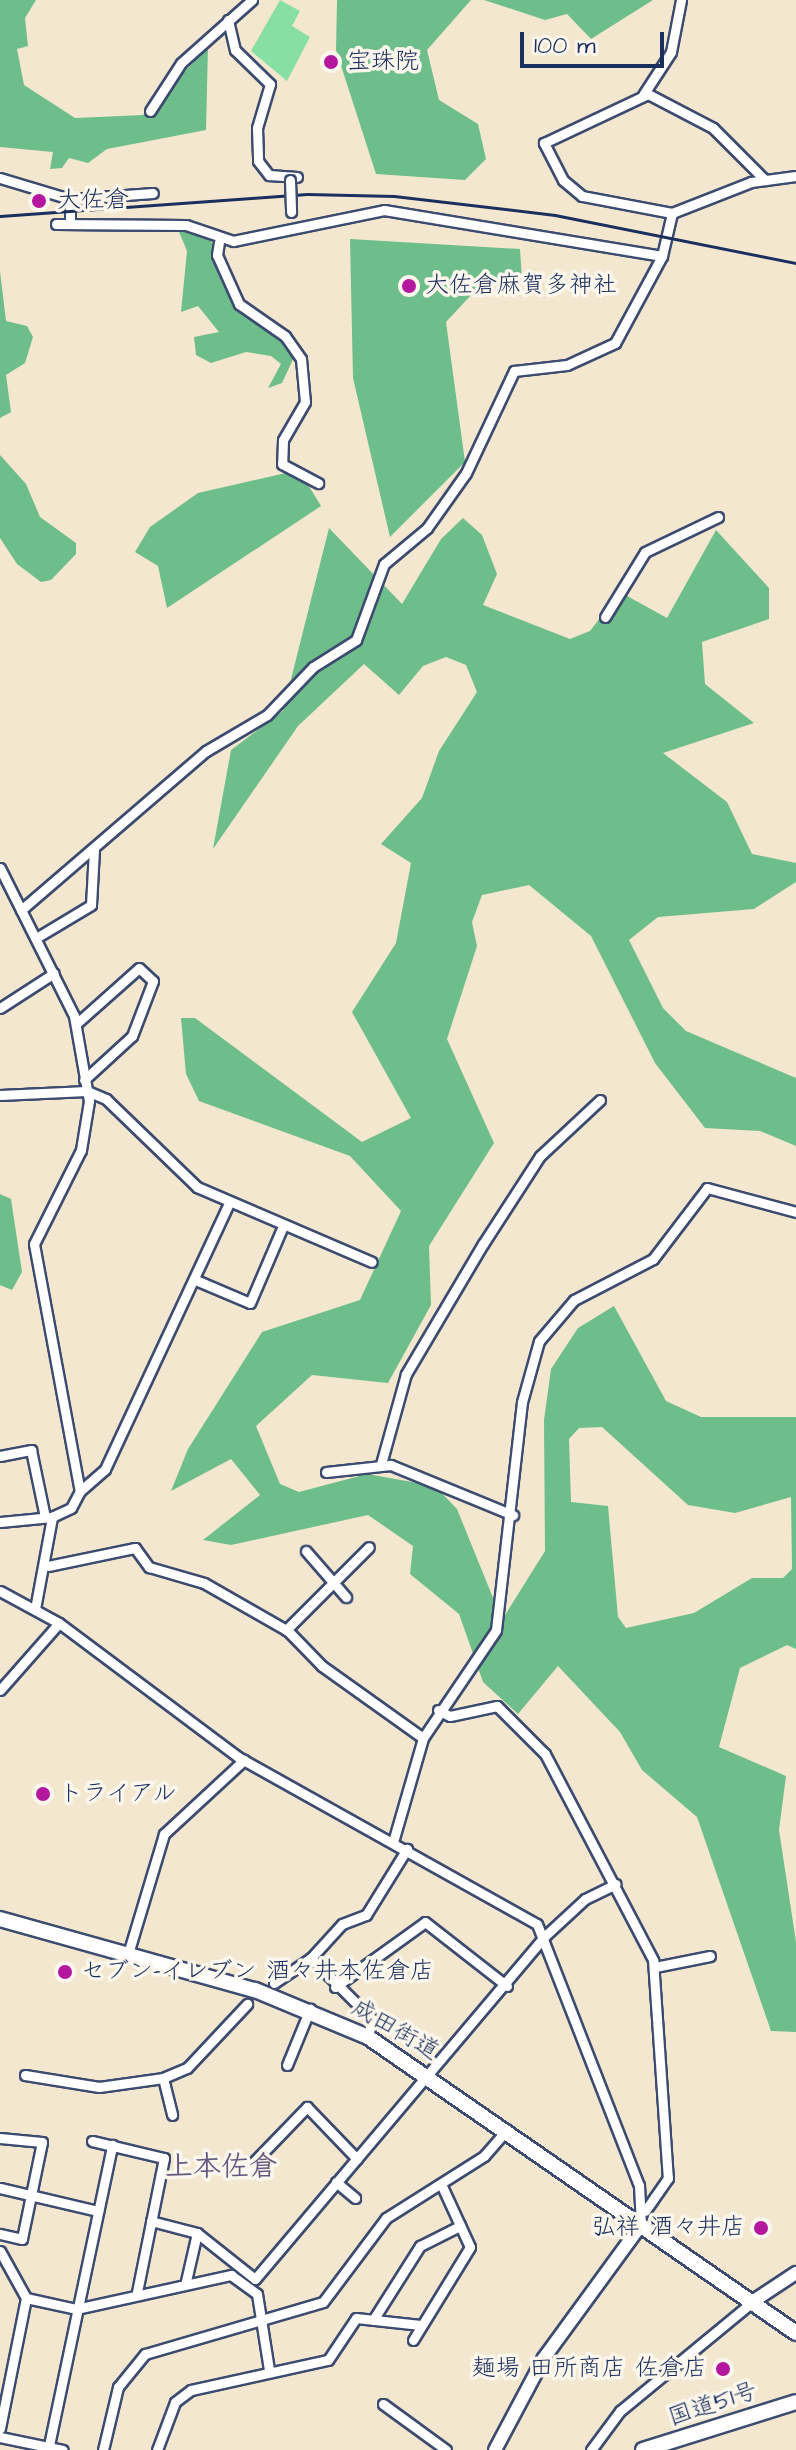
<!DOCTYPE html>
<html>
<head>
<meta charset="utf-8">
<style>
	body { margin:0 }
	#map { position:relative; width:796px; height:2450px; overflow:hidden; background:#f4e7cf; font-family:"Architects Daughter","Klee One",sans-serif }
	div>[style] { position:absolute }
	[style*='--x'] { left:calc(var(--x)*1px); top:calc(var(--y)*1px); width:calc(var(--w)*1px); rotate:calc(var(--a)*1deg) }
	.green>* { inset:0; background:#87dfa4 }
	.forest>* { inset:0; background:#6dbe8a }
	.roads { filter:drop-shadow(2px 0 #3c4b6f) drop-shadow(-2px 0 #3c4b6f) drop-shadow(0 2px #3c4b6f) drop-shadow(0 -2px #3c4b6f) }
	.minor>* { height:9px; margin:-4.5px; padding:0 4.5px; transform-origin:4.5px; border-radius:4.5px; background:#fff }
	.major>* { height:12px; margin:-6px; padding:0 6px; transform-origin:6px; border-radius:6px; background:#fff }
	.highway>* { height:14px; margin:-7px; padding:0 7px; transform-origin:7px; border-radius:7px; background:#fff }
	.rail>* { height:3px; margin:-1.5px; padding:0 1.5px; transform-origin:1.5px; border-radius:1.5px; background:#1b2f5e }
	.bridges { filter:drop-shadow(2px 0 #3c4b6f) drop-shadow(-2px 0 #3c4b6f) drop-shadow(0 2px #3c4b6f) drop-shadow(0 -2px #3c4b6f) }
	.minor-bridge>* { height:9px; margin:-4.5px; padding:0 4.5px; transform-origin:4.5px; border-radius:4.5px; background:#fff }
	.dots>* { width:22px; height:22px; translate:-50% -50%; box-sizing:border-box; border:4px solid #fbf7ec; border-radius:50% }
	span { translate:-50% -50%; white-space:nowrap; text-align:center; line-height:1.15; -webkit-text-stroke:7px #fbf7ec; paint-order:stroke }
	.poi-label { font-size:24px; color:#1b2f5e }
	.left { translate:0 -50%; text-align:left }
	.right { translate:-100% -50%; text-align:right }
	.street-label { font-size:24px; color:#1b2f5e }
	.quarter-label { font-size:28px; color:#655a82; font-weight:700 }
	.scale { position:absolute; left:520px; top:32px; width:144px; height:36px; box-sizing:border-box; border:4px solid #1b2f5e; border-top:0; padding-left:10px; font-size:24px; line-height:28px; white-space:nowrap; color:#1b2f5e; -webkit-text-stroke:6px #fbf7ec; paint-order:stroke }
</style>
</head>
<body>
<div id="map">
	<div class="green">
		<div style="clip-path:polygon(280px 0,300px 11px,292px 26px,310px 37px,287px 81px,251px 51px)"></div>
	</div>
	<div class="forest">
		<div style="clip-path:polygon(0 0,36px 0,25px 18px,28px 46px,17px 49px,24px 85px,75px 118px,143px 115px,208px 47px,206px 130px,107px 149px,88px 163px,69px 158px,62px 168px,50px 169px,53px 152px,0 147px)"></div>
		<div style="clip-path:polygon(337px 0,471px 0,427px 50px,439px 100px,478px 124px,486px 159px,465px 180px,376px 174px,336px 50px)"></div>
		<div style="clip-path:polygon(484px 0,653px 0,591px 39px,567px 14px,545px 20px)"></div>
		<div style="clip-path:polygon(177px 227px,211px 241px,236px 306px,296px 353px,282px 383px,268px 388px,281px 364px,271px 356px,246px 352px,211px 363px,196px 355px,194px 337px,219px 332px,198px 306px,181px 312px,187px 251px)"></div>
		<div style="clip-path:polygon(350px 239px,520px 249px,522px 280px,487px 278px,446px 322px,465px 462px,390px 537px,353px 378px)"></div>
		<div style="clip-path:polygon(0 271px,6px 321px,27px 326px,33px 337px,25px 363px,6px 375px,11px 412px,0 418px)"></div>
		<div style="clip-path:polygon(0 455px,26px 484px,40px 517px,76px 543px,76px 554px,51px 580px,41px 582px,17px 564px,0 538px)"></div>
		<div style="clip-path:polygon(299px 470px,321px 506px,167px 608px,158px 566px,135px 552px,150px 527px,198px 493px)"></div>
		<div style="clip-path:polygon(evenodd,463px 518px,482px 535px,497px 574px,483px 605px,570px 639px,590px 631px,620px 592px,667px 618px,716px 530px,769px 588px,769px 619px,702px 642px,705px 684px,754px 723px,663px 753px,727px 802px,752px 854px,796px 863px,796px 882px,754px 909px,658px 917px,629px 940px,663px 1008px,686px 1031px,796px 1078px,796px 1146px,760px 1131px,705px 1128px,655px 1063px,591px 936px,529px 885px,482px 895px,472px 922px,477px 946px,447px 1039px,494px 1143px,429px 1246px,431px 1305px,388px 1383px,312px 1375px,256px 1426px,280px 1484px,299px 1492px,367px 1474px,435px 1486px,457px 1509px,502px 1620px,545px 1551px,544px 1420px,551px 1369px,578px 1328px,614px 1306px,666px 1401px,701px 1417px,796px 1417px,796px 1649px,787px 1645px,740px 1668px,719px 1747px,786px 1776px,779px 1830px,796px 1942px,796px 2032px,771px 2031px,697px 1817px,642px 1770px,620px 1732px,558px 1666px,518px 1714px,483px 1682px,459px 1614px,410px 1574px,413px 1546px,368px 1515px,231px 1545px,203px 1540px,260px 1495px,231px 1459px,171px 1491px,188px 1449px,262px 1332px,360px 1300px,401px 1211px,350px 1156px,199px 1101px,186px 1074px,181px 1018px,195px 1018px,362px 1142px,411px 1118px,352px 1012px,396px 943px,411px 863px,381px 844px,422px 798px,439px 751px,477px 692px,466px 665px,446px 657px,423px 666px,399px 695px,364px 664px,298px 726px,213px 849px,231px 750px,283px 711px,329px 528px,402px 604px,441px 539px,463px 518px,602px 1427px,688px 1505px,735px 1513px,791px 1497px,792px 1569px,783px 1578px,752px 1578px,694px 1613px,626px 1628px,618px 1617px,608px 1506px,571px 1502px,569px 1439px,579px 1428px,602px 1427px)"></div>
		<div style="clip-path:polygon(0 1194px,11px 1199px,22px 1272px,12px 1290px,0 1285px)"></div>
	</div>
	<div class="roads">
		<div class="minor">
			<div style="--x:228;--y:20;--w:31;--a:77"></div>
			<div style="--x:235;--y:50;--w:49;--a:44.2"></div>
			<div style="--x:270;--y:84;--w:46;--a:106.5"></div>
			<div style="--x:257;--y:128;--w:33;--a:88"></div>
			<div style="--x:258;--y:161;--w:18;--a:52"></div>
			<div style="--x:269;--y:175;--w:28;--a:4"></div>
			<div style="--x:643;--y:95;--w:51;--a:-56.9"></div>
			<div style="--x:671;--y:52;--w:53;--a:-79.1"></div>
			<div style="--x:150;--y:111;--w:57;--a:-57.1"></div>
			<div style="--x:181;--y:63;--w:95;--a:-41.6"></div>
			<div style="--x:0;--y:178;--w:73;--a:16.7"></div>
			<div style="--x:70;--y:199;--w:22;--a:90"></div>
			<div style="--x:70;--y:199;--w:83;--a:-4.1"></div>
			<div style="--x:672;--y:213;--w:92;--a:-169.3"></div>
			<div style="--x:582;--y:196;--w:25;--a:-140"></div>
			<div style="--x:563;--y:180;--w:42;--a:-117.2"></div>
			<div style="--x:544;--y:143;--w:115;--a:-25.2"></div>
			<div style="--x:648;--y:94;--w:73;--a:27.6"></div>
			<div style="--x:713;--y:128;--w:74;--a:45"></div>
			<div style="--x:56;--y:224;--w:130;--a:0.4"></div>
			<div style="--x:186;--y:225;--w:50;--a:18.8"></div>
			<div style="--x:233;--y:241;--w:154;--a:-11.6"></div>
			<div style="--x:384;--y:210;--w:282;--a:9.4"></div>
			<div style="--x:219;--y:242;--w:13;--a:99"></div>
			<div style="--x:217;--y:255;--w:54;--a:65.8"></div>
			<div style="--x:239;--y:304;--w:56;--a:34.8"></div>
			<div style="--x:285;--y:336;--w:28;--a:55"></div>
			<div style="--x:301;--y:359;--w:43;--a:84.7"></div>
			<div style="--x:305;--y:402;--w:44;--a:120.1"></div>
			<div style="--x:283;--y:440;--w:24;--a:92"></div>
			<div style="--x:282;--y:464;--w:41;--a:27.8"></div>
			<div style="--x:605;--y:617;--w:76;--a:-58.4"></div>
			<div style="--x:645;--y:552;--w:81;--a:-25.6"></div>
			<div style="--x:0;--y:868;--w:165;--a:63.4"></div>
			<div style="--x:74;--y:1016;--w:86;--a:80"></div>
			<div style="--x:89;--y:1101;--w:50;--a:99.3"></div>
			<div style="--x:81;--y:1150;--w:105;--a:116.6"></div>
			<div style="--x:34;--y:1244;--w:251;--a:79.5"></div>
			<div style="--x:80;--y:1491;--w:19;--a:118"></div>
			<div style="--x:71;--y:1508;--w:21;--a:155"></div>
			<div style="--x:52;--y:1517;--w:52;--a:174.5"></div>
			<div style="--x:21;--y:910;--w:244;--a:-40.7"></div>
			<div style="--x:206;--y:751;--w:71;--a:-30.5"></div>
			<div style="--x:267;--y:715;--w:66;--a:-46.2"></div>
			<div style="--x:313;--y:667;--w:51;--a:-32.1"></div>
			<div style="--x:356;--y:640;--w:81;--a:-69.8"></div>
			<div style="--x:384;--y:564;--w:56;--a:-39.9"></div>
			<div style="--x:427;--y:528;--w:67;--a:-54.7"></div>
			<div style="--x:466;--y:473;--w:113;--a:-64.8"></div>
			<div style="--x:514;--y:371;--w:53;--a:-6.5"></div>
			<div style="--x:567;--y:365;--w:53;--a:-24.6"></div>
			<div style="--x:615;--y:343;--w:99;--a:-61.6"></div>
			<div style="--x:662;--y:256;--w:44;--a:-76.9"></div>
			<div style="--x:672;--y:213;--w:85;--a:-21.4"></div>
			<div style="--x:751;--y:182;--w:45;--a:-7.6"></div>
			<div style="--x:36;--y:938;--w:64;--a:-31"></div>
			<div style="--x:91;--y:905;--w:55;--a:-86.9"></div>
			<div style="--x:0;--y:1008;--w:64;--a:-32.9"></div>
			<div style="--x:76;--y:1024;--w:84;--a:-41.6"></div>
			<div style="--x:139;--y:968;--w:19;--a:43"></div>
			<div style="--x:153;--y:981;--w:59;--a:110.9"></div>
			<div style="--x:132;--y:1036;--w:65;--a:137.5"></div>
			<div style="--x:0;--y:1095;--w:87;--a:-2.6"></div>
			<div style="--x:87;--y:1091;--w:21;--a:23"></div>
			<div style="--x:106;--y:1099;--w:127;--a:44"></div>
			<div style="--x:197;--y:1187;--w:190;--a:23.2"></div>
			<div style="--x:198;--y:1281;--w:56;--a:22.9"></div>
			<div style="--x:250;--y:1303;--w:84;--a:-66.8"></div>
			<div style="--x:0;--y:1456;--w:32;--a:-11"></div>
			<div style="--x:31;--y:1450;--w:68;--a:78.2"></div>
			<div style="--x:381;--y:1464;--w:93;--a:-74.5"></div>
			<div style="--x:406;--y:1374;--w:151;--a:-59.4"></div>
			<div style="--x:483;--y:1244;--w:105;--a:-57.1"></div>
			<div style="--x:540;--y:1156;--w:82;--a:-43"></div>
			<div style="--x:326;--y:1472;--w:65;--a:-6.1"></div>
			<div style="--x:391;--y:1465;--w:132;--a:22.3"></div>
			<div style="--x:80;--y:1491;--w:33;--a:-41"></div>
			<div style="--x:105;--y:1469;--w:293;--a:-65"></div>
			<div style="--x:306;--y:1551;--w:61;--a:49"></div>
			<div style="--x:48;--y:1566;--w:89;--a:-11.7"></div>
			<div style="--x:135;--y:1548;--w:24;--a:54"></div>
			<div style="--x:149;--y:1567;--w:57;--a:16.2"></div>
			<div style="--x:204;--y:1583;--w:97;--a:29.7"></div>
			<div style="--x:288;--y:1631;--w:49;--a:45.8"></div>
			<div style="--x:322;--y:1666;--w:124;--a:35.5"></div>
			<div style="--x:0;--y:1591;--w:67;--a:28.5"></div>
			<div style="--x:59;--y:1623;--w:224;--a:36.8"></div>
			<div style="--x:238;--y:1757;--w:342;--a:29.2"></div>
			<div style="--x:537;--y:1924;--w:280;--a:68.7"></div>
			<div style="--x:639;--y:2185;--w:40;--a:87.1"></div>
			<div style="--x:35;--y:1609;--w:94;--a:-79.5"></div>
			<div style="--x:286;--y:1630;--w:117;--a:-45"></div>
			<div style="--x:0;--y:1690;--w:89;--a:-48.6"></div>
			<div style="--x:438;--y:1710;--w:13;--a:27"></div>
			<div style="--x:450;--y:1716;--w:48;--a:-12"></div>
			<div style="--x:497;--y:1706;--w:68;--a:45"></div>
			<div style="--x:545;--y:1754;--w:233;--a:62.3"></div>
			<div style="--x:653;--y:1960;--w:219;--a:86.1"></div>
			<div style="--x:668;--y:2178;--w:40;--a:124.9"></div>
			<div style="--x:393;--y:1842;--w:108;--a:-73.9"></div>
			<div style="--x:423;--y:1738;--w:130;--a:-55.9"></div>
			<div style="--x:496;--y:1630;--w:229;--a:-83.5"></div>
			<div style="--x:522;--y:1402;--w:63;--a:-74.4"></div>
			<div style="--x:539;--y:1341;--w:54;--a:-49.5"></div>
			<div style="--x:574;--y:1300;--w:89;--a:-27.4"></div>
			<div style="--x:653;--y:1259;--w:89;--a:-52.7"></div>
			<div style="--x:707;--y:1188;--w:92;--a:15.1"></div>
			<div style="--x:128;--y:1954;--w:125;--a:-73.3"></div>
			<div style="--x:164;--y:1834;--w:109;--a:-42.8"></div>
			<div style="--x:311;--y:1958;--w:86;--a:45"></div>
			<div style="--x:372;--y:2019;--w:18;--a:103"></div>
			<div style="--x:655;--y:1967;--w:56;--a:-11.3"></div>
			<div style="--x:274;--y:1983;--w:45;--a:-34"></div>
			<div style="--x:311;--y:1958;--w:46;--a:-47.6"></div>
			<div style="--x:342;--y:1924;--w:26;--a:-21"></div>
			<div style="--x:366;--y:1915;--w:78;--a:-58.2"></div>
			<div style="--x:335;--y:1987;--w:111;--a:-35.8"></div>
			<div style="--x:425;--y:1922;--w:104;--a:38"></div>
			<div style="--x:287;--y:2065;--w:61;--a:-67.7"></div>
			<div style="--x:25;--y:2075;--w:75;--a:9.2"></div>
			<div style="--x:99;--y:2087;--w:65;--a:-8"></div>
			<div style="--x:163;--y:2078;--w:26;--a:-23"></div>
			<div style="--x:187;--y:2068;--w:88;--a:-46.8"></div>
			<div style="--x:163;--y:2078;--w:38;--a:76"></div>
			<div style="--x:0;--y:2138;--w:42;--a:5.4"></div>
			<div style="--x:42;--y:2142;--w:99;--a:101.7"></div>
			<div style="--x:22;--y:2239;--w:23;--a:-167"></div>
			<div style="--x:92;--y:2141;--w:74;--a:13.3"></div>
			<div style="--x:164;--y:2158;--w:137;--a:101.4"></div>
			<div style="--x:248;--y:2168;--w:85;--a:-46"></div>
			<div style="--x:307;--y:2107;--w:72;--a:46.1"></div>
			<div style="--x:336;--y:2182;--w:25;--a:40"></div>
			<div style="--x:0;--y:2188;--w:101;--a:13.2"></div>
			<div style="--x:151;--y:2221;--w:48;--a:14.6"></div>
			<div style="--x:197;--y:2233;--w:74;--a:38.4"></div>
			<div style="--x:255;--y:2279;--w:451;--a:-49.8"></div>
			<div style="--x:546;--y:1935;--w:53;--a:-42.7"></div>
			<div style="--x:585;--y:1899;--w:34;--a:-26"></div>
			<div style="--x:0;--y:2251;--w:54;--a:61"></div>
			<div style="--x:26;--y:2298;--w:133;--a:101.3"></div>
			<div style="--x:186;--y:2281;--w:49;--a:-77.1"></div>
			<div style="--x:26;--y:2298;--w:51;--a:12.4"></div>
			<div style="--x:76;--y:2309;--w:159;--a:-12.4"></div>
			<div style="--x:231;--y:2275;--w:32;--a:36"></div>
			<div style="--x:257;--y:2294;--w:77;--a:81"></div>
			<div style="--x:373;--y:2320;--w:88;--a:-57.6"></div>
			<div style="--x:420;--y:2246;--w:45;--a:-26.6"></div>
			<div style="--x:413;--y:2340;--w:109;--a:-58.5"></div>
			<div style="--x:470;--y:2247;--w:67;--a:-114.7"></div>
			<div style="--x:383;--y:2404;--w:78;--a:36.1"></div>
			<div style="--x:0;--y:2437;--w:64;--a:11.7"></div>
			<div style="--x:48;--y:2450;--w:312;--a:-78.1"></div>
			<div style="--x:103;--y:2450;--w:65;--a:-76.6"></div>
			<div style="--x:118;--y:2387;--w:43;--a:-50.7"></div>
			<div style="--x:145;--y:2354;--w:185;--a:-16.3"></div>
			<div style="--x:323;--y:2302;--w:105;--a:-53.1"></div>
			<div style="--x:386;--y:2218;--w:116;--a:-32.3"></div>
			<div style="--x:484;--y:2156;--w:35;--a:-49"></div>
			<div style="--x:157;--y:2450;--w:51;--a:-69.4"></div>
			<div style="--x:175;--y:2402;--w:20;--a:-37"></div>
			<div style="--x:191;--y:2390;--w:140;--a:-12.4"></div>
			<div style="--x:328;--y:2360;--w:50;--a:-56.3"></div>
			<div style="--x:356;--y:2318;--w:65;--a:6.1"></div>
			<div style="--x:591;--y:2450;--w:49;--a:-53.4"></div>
			<div style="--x:620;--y:2411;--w:171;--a:-39.5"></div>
		</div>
		<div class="major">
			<div style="--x:752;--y:2302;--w:53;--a:-33.4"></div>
			<div style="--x:495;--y:2450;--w:104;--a:-62"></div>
			<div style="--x:544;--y:2358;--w:165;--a:-53.9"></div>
		</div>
		<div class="highway">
			<div style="--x:0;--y:1919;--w:265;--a:15.6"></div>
			<div style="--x:255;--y:1990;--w:122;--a:22.6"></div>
			<div style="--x:368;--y:2037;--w:520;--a:34.67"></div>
			<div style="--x:643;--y:2450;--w:160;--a:-17.4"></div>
		</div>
	</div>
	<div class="rail">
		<div style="--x:0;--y:216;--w:308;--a:-4.1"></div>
		<div style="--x:307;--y:194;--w:87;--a:1.3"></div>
		<div style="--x:394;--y:196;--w:162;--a:6.7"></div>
		<div style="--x:555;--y:215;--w:246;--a:11.3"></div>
	</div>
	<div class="bridges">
		<div class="minor-bridge">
			<div style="--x:290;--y:180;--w:32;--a:88"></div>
		</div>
	</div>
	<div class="dots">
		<div style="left:331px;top:62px;background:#b5179e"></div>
		<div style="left:39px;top:201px;background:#b5179e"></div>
		<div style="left:409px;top:286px;background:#b5179e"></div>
		<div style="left:43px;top:1794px;background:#b5179e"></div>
		<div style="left:65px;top:1972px;background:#b5179e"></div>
		<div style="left:761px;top:2228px;background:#b5179e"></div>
		<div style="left:723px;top:2369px;background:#b5179e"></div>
	</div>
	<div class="poi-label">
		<span class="left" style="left:347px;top:62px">宝珠院</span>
		<span class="left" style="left:57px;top:201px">大佐倉</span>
		<span class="left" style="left:425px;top:286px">大佐倉麻賀多神社</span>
		<span class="left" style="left:59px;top:1794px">トライアル</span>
		<span class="left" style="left:81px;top:1972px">セブン-イレブン 酒々井本佐倉店</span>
		<span class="right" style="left:745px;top:2228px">弘祥 酒々井店</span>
		<span class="right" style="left:707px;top:2369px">麺場 田所商店 佐倉店</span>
	</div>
	<div class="street-label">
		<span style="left:395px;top:2030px;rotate:30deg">成田街道</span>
		<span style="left:713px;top:2405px;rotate:-18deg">国道51号</span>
	</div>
	<div class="quarter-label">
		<span style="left:221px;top:2167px">上本佐倉</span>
	</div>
	<div class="scale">100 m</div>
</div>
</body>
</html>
